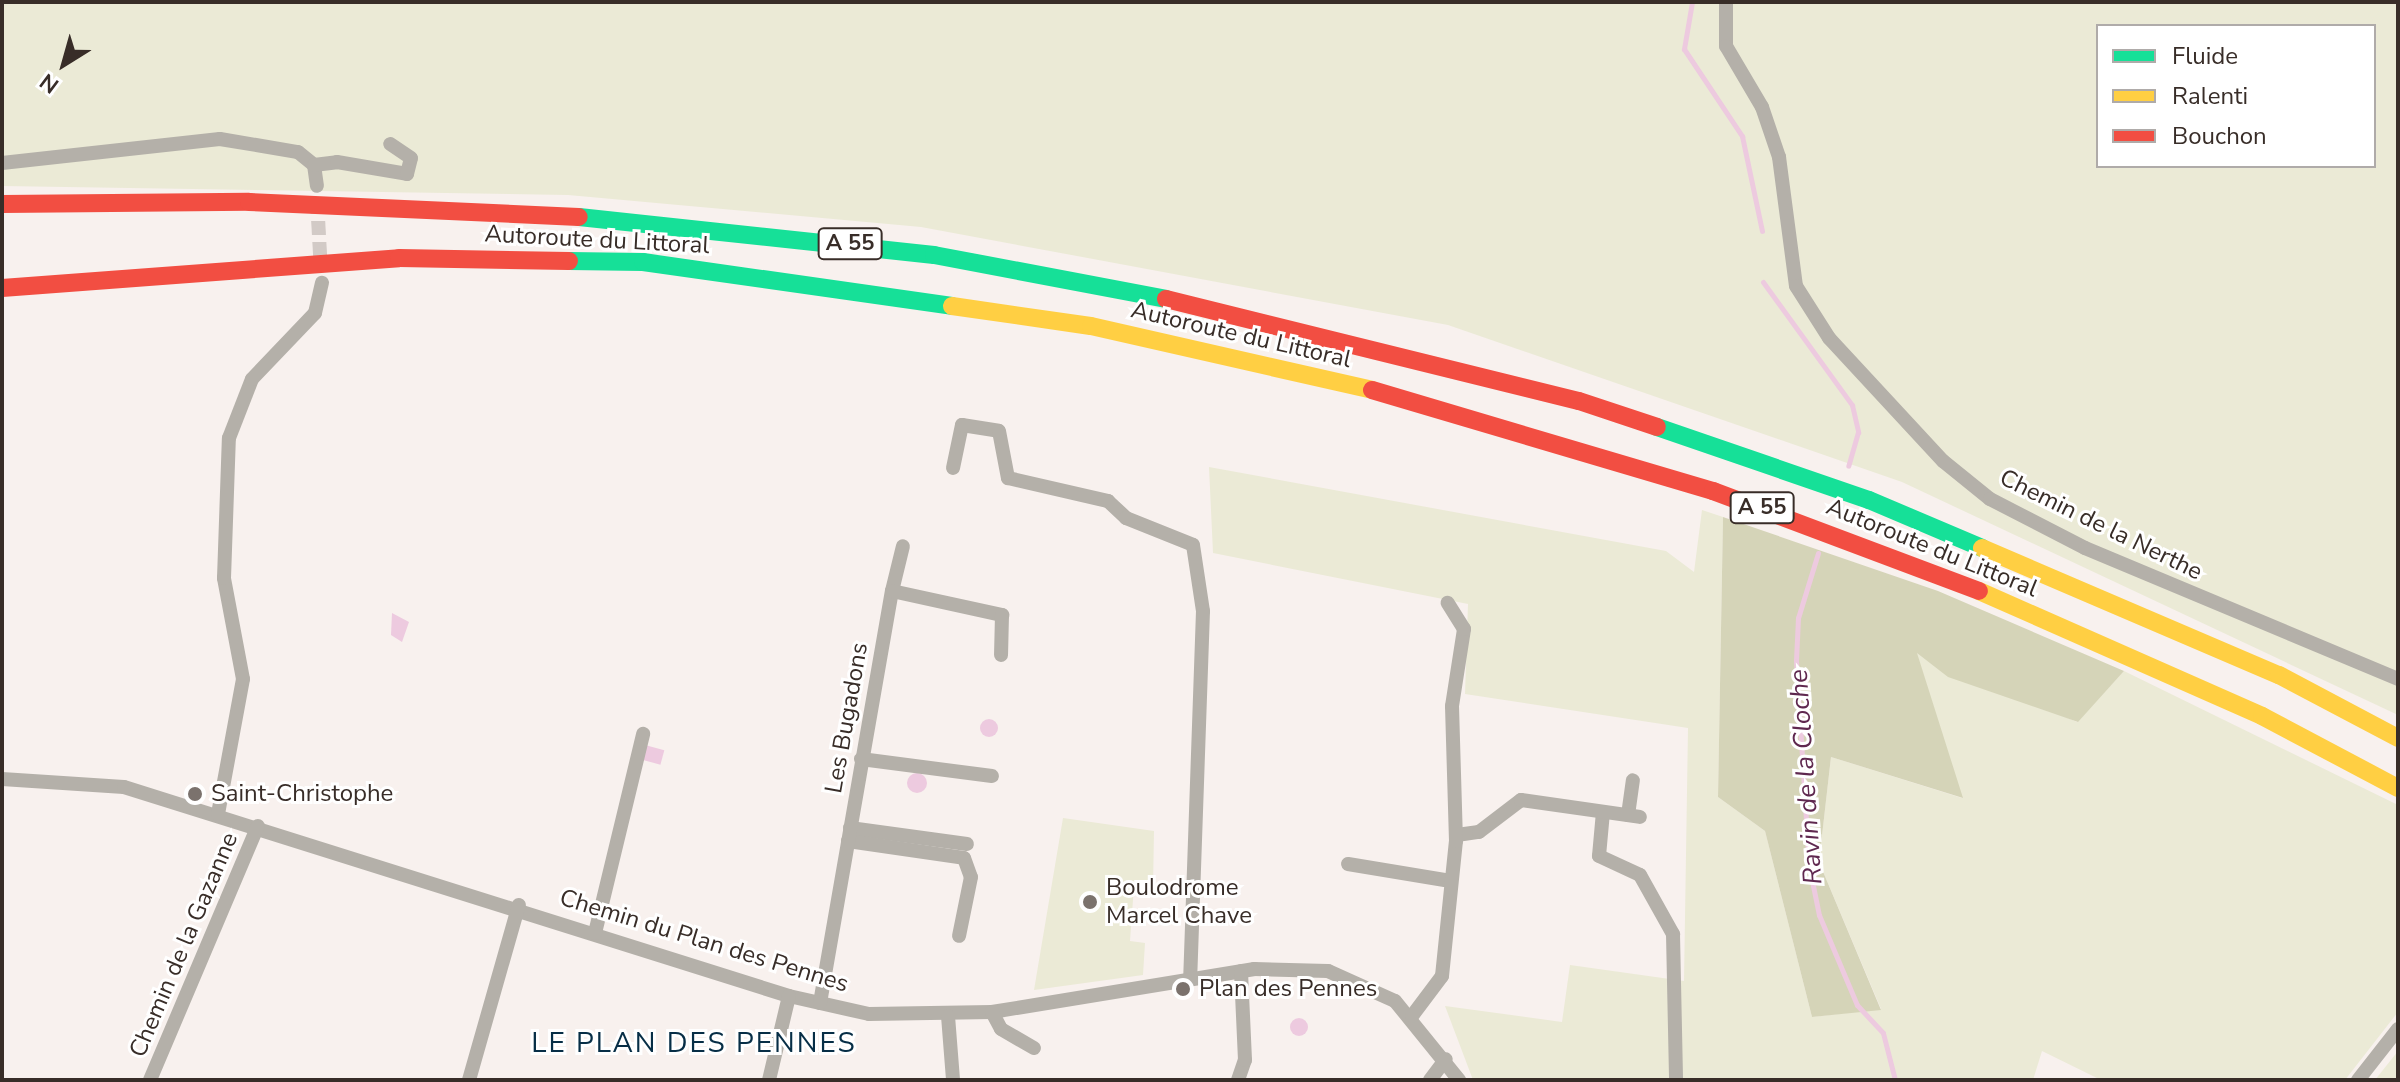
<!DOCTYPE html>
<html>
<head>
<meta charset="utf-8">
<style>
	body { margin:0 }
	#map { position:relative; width:2400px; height:1082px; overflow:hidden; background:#f8f1ee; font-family:"Nunito Sans",sans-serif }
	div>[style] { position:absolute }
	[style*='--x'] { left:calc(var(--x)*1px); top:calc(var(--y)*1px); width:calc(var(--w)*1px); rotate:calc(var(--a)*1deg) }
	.green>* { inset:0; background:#ebead6 }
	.forest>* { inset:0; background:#d5d4b8 }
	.water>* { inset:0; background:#edcadf; transform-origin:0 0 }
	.round { border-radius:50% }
	.stream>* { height:5px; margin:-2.5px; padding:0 2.5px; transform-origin:2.5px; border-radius:2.5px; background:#edcadf }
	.street-tunnel>* { height:14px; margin-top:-7px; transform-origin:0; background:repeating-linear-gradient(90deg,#d2cac6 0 14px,transparent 0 21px) }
	.street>* { height:14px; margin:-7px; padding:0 7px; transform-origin:7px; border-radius:7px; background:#b4b0a9 }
	.fast>* { height:18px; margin:-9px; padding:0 9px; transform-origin:9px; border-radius:9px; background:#16e098 }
	.slow>* { height:18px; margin:-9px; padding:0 9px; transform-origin:9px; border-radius:9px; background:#ffcf43 }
	.jam>* { height:18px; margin:-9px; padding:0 9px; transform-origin:9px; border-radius:9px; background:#f24e42 }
	.dots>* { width:22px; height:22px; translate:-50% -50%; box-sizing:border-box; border:4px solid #fff; border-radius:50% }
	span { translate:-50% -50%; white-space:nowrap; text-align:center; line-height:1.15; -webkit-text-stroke:6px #fff; paint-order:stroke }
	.shield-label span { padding:2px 6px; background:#fff; border:2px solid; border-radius:6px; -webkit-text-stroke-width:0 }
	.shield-label { font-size:22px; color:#382d28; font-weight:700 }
	.street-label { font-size:24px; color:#382d28 }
	.poi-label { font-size:24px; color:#382d28 }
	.left { translate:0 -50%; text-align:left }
	.water-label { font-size:26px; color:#5f284f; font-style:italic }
	.quarter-label { font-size:28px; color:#072e46; letter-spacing:2px }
	.frame { position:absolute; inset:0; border:4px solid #382d28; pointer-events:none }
	.legend { position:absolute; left:2096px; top:24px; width:280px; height:144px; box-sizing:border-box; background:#fff; border:2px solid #afaba9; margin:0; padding:10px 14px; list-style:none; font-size:24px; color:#382d28 }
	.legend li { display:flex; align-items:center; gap:16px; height:40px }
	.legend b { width:40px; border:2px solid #afaba9 }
	.north { position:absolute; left:24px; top:24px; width:80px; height:80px; -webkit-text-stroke:6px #fff; paint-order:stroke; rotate:217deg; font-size:22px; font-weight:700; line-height:32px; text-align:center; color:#382d28 }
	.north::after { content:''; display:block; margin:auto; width:28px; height:36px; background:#382d28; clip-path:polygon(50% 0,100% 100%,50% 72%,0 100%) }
</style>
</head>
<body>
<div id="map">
	<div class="green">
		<div style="clip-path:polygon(evenodd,2px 2px,2398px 2px,2398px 715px,1902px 482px,1448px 325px,921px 227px,568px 195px,2px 186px,2px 2px,2098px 26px,2374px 26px,2374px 166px,2098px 166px,2098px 26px)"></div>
		<div style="clip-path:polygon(1209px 467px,1666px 551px,1694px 572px,1702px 510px,1723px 517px,1718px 797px,1765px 831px,1812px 1017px,1881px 1009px,1819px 862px,1831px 757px,1962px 798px,1916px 652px,2077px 722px,2124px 671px,2398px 805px,2398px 1012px,2345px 1080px,2101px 1080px,2042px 1051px,2033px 1080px,1473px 1080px,1445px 1006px,1562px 1022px,1570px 965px,1684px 981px,1688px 728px,1465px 694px,1468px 604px,1213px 553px)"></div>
		<div style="clip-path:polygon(1063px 818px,1154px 831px,1153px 888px,1134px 886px,1130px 941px,1145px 943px,1143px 975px,1034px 990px)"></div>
		<div style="clip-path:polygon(2398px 1051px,2398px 1080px,2375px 1080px)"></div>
	</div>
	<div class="forest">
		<div style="clip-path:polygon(1723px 517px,1938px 591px,2124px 671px,2078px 722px,1948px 677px,1917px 653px,1963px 798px,1831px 757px,1819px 862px,1881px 1010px,1812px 1017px,1765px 831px,1718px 797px)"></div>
	</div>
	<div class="water">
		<div style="clip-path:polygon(392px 613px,409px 622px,402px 642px,391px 635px)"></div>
		<div class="round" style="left:980px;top:719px;width:18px;height:18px"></div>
		<div style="left:645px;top:745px;width:20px;height:15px;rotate:15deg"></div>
		<div class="round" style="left:907px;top:773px;width:20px;height:20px"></div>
		<div class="round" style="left:1290px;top:1018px;width:18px;height:18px"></div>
	</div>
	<div class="stream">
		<div style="--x:1692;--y:2;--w:48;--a:99.7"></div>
		<div style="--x:1684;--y:49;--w:105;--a:56.3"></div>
		<div style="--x:1742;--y:136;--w:97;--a:78.1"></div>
		<div style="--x:1763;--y:282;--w:152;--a:54.1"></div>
		<div style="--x:1852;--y:405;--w:28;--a:77"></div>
		<div style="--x:1858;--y:432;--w:35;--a:106"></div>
		<div style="--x:1818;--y:553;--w:68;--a:107.1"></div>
		<div style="--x:1798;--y:618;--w:43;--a:92.7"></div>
		<div style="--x:1796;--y:661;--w:205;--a:86.4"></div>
		<div style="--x:1809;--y:866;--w:50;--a:78.5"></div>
		<div style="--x:1819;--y:915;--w:98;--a:67.1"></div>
		<div style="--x:1857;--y:1005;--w:38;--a:47"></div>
		<div style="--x:1883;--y:1033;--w:49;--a:75.7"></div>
	</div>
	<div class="street-tunnel">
		<div style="--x:317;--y:200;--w:71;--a:86.8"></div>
	</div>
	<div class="street">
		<div style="--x:1726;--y:2;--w:44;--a:90"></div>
		<div style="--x:1726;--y:46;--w:71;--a:59.5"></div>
		<div style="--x:1762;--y:107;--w:53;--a:71.2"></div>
		<div style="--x:1779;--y:157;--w:130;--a:82.5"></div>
		<div style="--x:1796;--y:286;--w:62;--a:57.6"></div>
		<div style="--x:1829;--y:338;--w:168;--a:47.2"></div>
		<div style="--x:1943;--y:461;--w:60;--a:39"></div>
		<div style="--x:1990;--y:499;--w:107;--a:27.3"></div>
		<div style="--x:2085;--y:548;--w:339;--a:22.7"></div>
		<div style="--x:2;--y:163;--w:219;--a:-6.3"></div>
		<div style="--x:220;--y:139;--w:79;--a:9.5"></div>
		<div style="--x:298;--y:152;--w:21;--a:39"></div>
		<div style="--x:314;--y:165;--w:21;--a:82"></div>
		<div style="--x:314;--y:165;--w:23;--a:-7"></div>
		<div style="--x:337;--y:162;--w:71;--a:9.7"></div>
		<div style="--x:407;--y:174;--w:16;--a:-76"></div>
		<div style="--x:411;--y:158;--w:25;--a:-146"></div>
		<div style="--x:953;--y:468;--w:44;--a:-78.2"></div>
		<div style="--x:962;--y:425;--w:37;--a:9"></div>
		<div style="--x:999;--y:431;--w:48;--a:79.2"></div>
		<div style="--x:1008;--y:478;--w:103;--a:13"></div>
		<div style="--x:1108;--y:501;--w:25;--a:43"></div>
		<div style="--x:1126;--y:518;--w:72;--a:21.9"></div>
		<div style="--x:1193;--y:545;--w:67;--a:81.4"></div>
		<div style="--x:1203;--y:611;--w:367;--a:92"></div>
		<div style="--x:892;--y:591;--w:46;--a:-76.3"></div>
		<div style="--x:861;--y:759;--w:132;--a:7.4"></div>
		<div style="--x:2;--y:779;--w:122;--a:3.8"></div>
		<div style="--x:124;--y:787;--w:697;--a:17.45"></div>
		<div style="--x:789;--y:996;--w:82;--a:12.7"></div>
		<div style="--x:869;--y:1014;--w:123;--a:-0.9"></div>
		<div style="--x:992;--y:1012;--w:266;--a:-9.3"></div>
		<div style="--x:1254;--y:969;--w:74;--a:1.5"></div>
		<div style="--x:1328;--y:971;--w:73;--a:24.1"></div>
		<div style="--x:1395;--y:1001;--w:102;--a:51"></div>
		<div style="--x:1603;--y:812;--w:44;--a:95.2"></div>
		<div style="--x:1599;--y:856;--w:45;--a:24.9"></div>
		<div style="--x:1640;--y:875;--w:68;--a:60.8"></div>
		<div style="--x:1673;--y:934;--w:146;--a:88.8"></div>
		<div style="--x:218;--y:814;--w:137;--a:-79.5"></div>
		<div style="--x:243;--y:679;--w:103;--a:-100.7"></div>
		<div style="--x:224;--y:578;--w:140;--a:-88"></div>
		<div style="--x:229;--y:438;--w:63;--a:-68.7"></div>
		<div style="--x:252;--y:379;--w:91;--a:-46.3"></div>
		<div style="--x:315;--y:313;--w:31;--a:-77"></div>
		<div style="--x:1628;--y:815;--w:35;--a:-82"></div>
		<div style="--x:850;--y:828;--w:118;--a:7.8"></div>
		<div style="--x:1457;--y:835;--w:22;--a:-8"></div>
		<div style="--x:1479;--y:832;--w:53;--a:-37.3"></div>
		<div style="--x:1521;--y:800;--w:120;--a:8.1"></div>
		<div style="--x:848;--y:841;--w:117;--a:8.3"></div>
		<div style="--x:964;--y:858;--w:20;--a:70"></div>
		<div style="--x:971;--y:877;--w:60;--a:101.5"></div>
		<div style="--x:1348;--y:864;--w:104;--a:9.4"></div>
		<div style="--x:595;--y:933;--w:205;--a:-76.4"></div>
		<div style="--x:820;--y:1003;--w:418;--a:-80.1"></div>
		<div style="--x:892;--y:591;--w:113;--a:12.3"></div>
		<div style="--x:1002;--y:615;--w:40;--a:91.4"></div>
		<div style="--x:992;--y:1012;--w:19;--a:62"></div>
		<div style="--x:1001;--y:1029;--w:38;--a:30"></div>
		<div style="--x:948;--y:1016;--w:64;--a:85.5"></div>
		<div style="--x:1412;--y:1016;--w:50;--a:-53.1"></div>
		<div style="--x:1442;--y:976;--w:136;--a:-84.1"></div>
		<div style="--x:1456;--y:841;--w:135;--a:-91.7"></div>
		<div style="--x:1452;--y:706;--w:78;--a:-81.1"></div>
		<div style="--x:1464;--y:629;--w:31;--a:-122"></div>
		<div style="--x:150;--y:1080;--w:276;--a:-67"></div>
		<div style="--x:469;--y:1080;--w:182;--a:-74.1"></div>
		<div style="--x:769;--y:1080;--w:86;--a:-76.6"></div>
		<div style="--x:1238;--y:1080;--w:21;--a:-71"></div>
		<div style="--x:1245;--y:1060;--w:89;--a:-92.6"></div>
		<div style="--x:1430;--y:1080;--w:26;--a:-53"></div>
		<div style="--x:2358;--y:1080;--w:65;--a:-51.9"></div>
	</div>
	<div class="fast">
		<div style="--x:579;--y:217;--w:357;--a:6.1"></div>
		<div style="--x:934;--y:255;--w:236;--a:10.7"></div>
		<div style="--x:569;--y:261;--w:74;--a:0.8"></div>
		<div style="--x:643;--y:262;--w:312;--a:8.1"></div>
		<div style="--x:1657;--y:427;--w:224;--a:19"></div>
		<div style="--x:1869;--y:500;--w:123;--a:23"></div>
	</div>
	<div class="slow">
		<div style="--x:952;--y:306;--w:140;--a:8.2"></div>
		<div style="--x:1091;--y:326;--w:288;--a:12.8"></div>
		<div style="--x:1982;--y:548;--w:323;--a:23.2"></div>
		<div style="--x:2279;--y:675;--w:135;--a:27.9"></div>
		<div style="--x:1979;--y:591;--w:309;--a:23.8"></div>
		<div style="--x:2262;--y:716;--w:154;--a:27.9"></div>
	</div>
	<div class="jam">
		<div style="--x:2;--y:204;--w:247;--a:-0.5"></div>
		<div style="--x:249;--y:202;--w:330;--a:2.6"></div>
		<div style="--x:2;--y:288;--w:398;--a:-4.3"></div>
		<div style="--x:399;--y:258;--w:170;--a:1"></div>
		<div style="--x:1166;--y:299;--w:425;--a:13.9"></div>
		<div style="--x:1579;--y:401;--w:82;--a:18.4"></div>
		<div style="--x:1372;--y:390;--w:356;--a:16.5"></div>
		<div style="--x:1713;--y:491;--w:284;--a:20.6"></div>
	</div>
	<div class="dots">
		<div style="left:195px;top:794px;background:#7b726d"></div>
		<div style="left:1090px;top:902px;background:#7b726d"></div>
		<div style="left:1183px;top:989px;background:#7b726d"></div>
	</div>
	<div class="shield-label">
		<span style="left:850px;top:244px">A 55</span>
		<span style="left:1762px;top:508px">A 55</span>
	</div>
	<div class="street-label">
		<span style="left:597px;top:240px;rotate:3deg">Autoroute du Littoral</span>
		<span style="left:1241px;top:335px;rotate:13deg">Autoroute du Littoral</span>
		<span style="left:2101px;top:525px;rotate:26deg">Chemin de la Nerthe</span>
		<span style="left:1932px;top:548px;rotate:22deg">Autoroute du Littoral</span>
		<span style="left:847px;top:718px;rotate:-80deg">Les Bugadons</span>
		<span style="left:704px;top:941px;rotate:17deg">Chemin du Plan des Pennes</span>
		<span style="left:184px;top:945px;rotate:-67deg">Chemin de la Gazanne</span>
	</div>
	<div class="poi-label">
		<span class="left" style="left:211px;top:794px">Saint-Christophe</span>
		<span class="left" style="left:1106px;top:902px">Boulodrome<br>Marcel Chave</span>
		<span class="left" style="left:1199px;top:989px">Plan des Pennes</span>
	</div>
	<div class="water-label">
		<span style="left:1806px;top:777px;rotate:-94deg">Ravin de la Cloche</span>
	</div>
	<div class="quarter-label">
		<span style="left:694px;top:1043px">LE PLAN DES PENNES</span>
	</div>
	<div class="frame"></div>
	<ul class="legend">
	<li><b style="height:10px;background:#16e098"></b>Fluide</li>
	<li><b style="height:10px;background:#ffcf43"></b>Ralenti</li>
	<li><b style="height:10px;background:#f24e42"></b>Bouchon</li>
	</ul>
	<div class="north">N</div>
</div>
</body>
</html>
